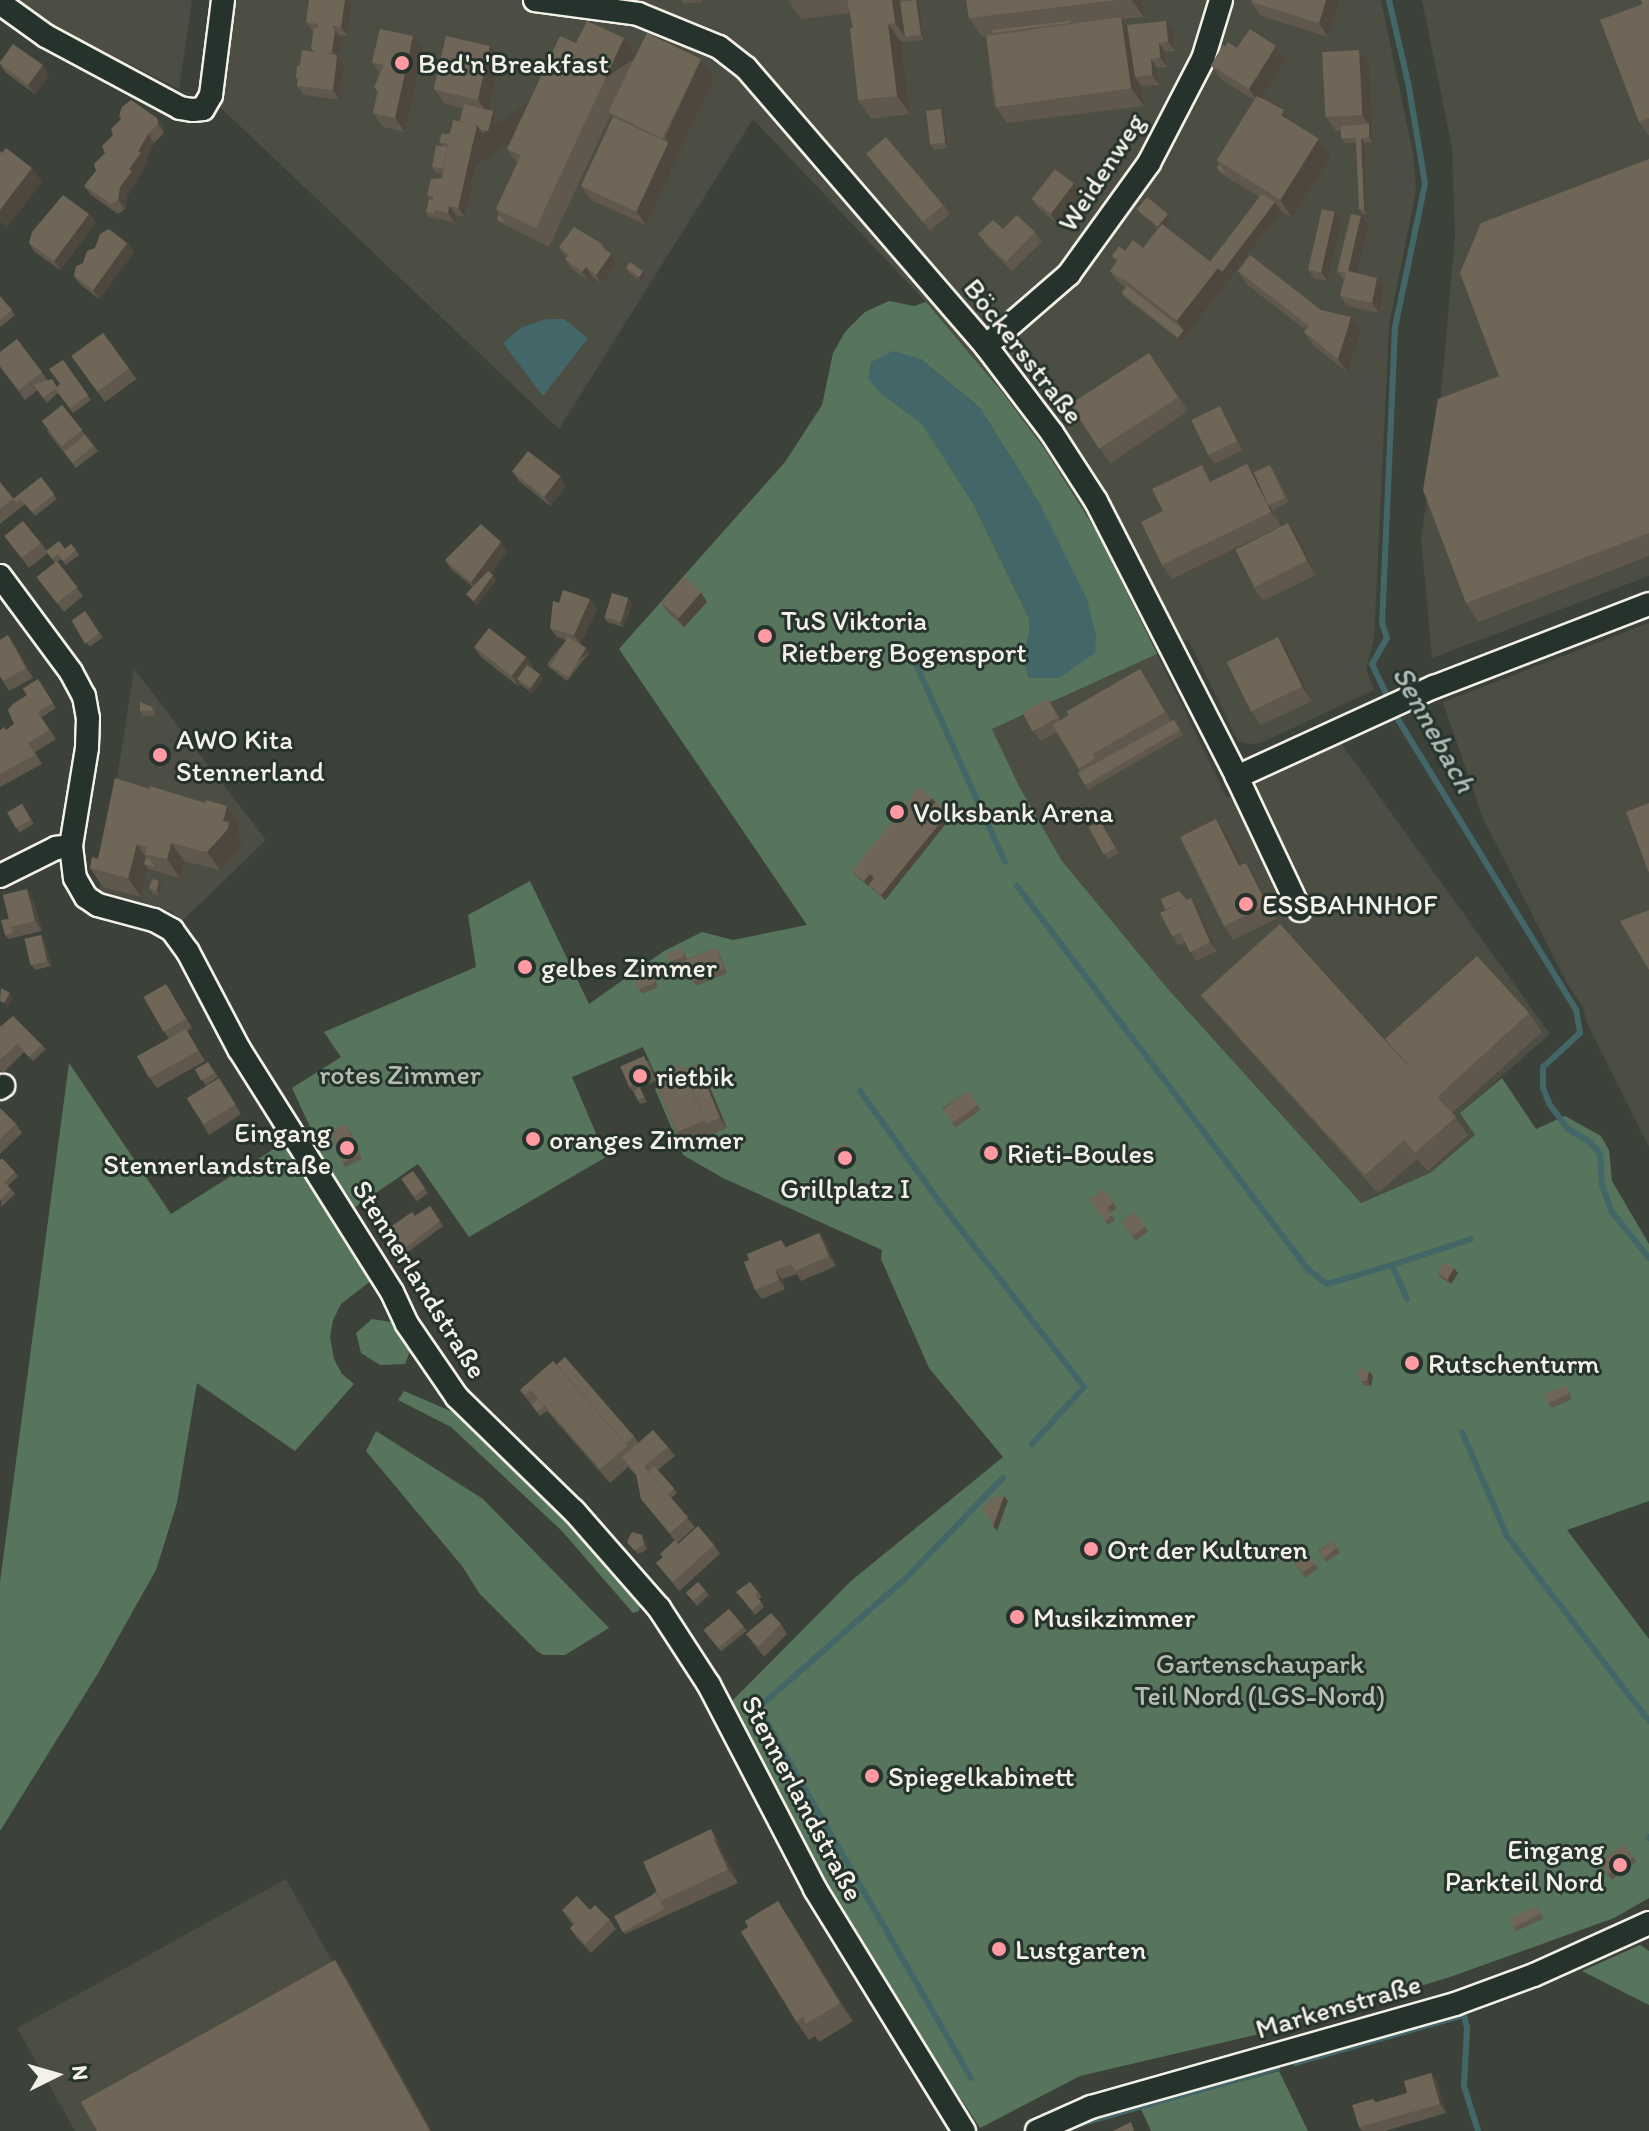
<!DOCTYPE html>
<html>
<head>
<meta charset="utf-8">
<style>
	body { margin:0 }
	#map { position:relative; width:1649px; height:2131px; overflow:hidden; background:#3c423a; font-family:Itim,sans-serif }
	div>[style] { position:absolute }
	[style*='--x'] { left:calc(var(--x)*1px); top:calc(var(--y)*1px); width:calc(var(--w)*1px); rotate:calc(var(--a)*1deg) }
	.built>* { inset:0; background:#4c4d43 }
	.green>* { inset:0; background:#57755d }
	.water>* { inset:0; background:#436768 }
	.stream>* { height:6px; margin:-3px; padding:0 3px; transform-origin:3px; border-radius:3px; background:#436768 }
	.roads { filter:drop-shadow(2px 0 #f4f1e8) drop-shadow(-2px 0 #f4f1e8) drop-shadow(0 2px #f4f1e8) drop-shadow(0 -2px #f4f1e8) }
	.minor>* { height:22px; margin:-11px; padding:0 11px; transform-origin:11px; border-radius:11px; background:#26332d }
	.wall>* { inset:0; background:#60584c; transform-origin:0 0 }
	.shaded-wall>* { inset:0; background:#4e473e; transform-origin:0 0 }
	.building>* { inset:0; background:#706658; transform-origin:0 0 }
	.dots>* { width:22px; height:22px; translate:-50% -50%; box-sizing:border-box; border:4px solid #26332d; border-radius:50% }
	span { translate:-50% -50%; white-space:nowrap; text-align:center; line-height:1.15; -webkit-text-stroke:6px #26332d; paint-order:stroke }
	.poi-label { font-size:28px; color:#f4f1e8 }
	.left { translate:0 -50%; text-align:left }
	.right { translate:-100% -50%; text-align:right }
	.street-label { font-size:28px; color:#f4f1e8 }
	.park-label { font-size:28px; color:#b5bfb0 }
	.water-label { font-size:30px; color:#adbab5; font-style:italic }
	.north { position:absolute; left:16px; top:2035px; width:80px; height:80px; -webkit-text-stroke:6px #26332d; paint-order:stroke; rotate:85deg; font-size:22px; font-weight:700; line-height:32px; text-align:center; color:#f4f1e8 }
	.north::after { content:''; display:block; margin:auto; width:28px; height:36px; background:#f4f1e8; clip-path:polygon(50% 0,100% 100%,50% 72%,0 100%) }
</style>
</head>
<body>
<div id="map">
	<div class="built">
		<div style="clip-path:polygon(19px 0,192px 0,179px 89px,51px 25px)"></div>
		<div style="clip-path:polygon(234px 0,1381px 0,1413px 153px,1416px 190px,1389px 326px,1374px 639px,1366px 669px,1374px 690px,1261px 743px,1251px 744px,1238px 741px,1188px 639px,1157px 654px,1227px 798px,1341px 743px,1550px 1034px,1460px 1113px,1476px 1135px,1430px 1173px,1361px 1203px,1168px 989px,1062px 861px,1019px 786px,992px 729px,1157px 654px,1044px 448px,1002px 392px,926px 302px,753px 119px,559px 429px,219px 106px)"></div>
		<div style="clip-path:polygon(1422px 0,1649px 0,1649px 576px,1432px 658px,1421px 537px,1438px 428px,1455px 236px,1452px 148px)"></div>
		<div style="clip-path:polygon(1649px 623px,1649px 1147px,1587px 1023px,1583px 1007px,1568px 985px,1482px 816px,1443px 702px)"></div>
		<div style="clip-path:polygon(134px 669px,266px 840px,182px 921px,171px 911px,99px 895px)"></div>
		<div style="clip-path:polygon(286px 1879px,428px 2131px,75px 2131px,17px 2028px)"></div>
	</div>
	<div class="green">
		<div style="clip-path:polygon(evenodd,889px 301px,914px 306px,926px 302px,1002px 392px,1044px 448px,1098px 534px,1157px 654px,992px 729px,1019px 786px,1062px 861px,1168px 989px,1361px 1203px,1430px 1173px,1475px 1135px,1460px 1113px,1502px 1078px,1536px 1129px,1565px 1116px,1601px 1136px,1609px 1150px,1612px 1181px,1649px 1244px,1649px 1501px,1567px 1530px,1649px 1639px,1649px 1898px,1614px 1918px,1450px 1977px,1272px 2031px,1080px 2076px,980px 2128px,863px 1949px,729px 1704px,851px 1581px,1003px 1457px,929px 1368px,881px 1259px,882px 1250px,723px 1178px,683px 1155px,655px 1089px,660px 1085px,643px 1047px,572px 1077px,606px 1157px,469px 1237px,418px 1164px,351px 1210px,303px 1135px,311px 1129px,292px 1088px,341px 1057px,324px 1032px,476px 967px,468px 915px,530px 881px,589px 1004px,664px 951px,702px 932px,733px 940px,807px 925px,619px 649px,785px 462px,822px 405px,833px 353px,845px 332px,865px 312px,889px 301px,921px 359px,980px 408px,1042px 508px,1029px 678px,1023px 658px,1029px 634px,1029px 618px,973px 503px,922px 423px,921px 359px)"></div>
		<div style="clip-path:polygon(69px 1063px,171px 1214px,288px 1140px,372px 1280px,341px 1304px,333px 1320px,330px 1337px,334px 1359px,342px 1374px,354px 1384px,295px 1451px,197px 1383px,177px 1503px,156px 1570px,97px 1675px,0 1831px,0 1582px)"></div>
		<div style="clip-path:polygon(372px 1319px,391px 1322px,410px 1351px,405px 1364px,380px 1365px,361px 1353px,356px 1333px)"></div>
		<div style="clip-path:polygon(404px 1391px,453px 1412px,500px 1448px,641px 1598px,639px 1611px,633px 1613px,562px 1531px,451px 1427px,398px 1400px)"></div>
		<div style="clip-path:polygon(376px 1431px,483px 1499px,609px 1628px,565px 1655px,543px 1655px,537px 1651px,479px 1593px,462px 1566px,366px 1451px)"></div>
		<div style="clip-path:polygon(1640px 1945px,1649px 1951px,1649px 2005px,1582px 1971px)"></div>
		<div style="clip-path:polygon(1279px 2071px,1308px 2131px,1151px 2131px,1141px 2109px)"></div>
	</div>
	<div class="water">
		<div style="clip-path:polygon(547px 319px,564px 319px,588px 338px,543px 396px,503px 343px,522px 327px)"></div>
		<div style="clip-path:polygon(893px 351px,921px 359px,980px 408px,1042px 508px,1087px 599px,1096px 635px,1095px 653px,1059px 678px,1029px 678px,1023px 658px,1029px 634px,1029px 618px,973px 503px,922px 424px,879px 392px,868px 378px,871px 362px)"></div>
	</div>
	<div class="stream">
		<div style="--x:1389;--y:0;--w:84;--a:77"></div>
		<div style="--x:1408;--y:82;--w:103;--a:80.5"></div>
		<div style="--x:1425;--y:184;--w:147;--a:101.8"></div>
		<div style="--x:1395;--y:328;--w:294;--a:92.5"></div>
		<div style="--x:1382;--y:622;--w:17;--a:73"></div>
		<div style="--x:1387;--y:638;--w:30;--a:120"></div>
		<div style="--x:1372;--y:664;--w:63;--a:64.7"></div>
		<div style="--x:1399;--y:721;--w:339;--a:58.5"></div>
		<div style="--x:1576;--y:1010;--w:23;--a:80"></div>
		<div style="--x:1580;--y:1033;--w:50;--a:137.4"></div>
		<div style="--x:1543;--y:1067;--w:21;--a:90"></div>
		<div style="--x:1543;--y:1088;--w:18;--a:68"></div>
		<div style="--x:1550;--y:1105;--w:30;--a:53"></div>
		<div style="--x:1568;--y:1129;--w:27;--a:31"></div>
		<div style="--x:1591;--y:1143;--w:14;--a:51"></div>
		<div style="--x:1600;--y:1154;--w:31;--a:86"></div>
		<div style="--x:1602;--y:1185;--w:29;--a:70"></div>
		<div style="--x:1612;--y:1212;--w:59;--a:51.2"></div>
		<div style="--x:911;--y:653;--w:229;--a:65.8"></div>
		<div style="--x:1017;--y:886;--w:482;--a:52.8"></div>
		<div style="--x:1309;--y:1270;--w:23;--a:38"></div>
		<div style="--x:1327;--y:1284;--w:68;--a:-16.3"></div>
		<div style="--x:1392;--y:1265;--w:37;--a:66"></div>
		<div style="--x:860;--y:1091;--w:134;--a:54.4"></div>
		<div style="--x:938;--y:1200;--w:237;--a:52"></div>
		<div style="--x:1084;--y:1387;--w:77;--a:132.4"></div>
		<div style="--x:1392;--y:1265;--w:83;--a:-18.2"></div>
		<div style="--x:1462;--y:1432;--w:113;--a:66.6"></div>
		<div style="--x:1507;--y:1536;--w:233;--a:52.5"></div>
		<div style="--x:1648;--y:1838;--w:1;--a:-45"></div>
		<div style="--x:1295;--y:2063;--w:176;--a:-15.9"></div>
		<div style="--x:1464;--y:2015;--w:13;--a:77"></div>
		<div style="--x:1467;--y:2028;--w:58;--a:93"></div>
		<div style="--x:1464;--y:2086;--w:47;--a:72.7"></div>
		<div style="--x:971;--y:2078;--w:427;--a:-119.9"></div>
		<div style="--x:758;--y:1708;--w:196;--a:-41.3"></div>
		<div style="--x:905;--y:1579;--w:141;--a:-45.9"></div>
		<div style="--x:1079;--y:2124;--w:206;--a:-15.8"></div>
	</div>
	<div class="roads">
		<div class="minor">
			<div style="--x:535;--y:0;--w:104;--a:7.7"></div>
			<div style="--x:638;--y:14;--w:87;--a:22.2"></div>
			<div style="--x:719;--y:47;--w:34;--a:38"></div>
			<div style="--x:746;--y:68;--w:367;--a:49.2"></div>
			<div style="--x:986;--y:346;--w:109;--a:52.8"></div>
			<div style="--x:1052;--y:433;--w:81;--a:57.1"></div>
			<div style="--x:1096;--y:501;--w:310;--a:62.9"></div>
			<div style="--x:1237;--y:777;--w:147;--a:64.7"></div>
			<div style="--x:0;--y:3;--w:57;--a:35.7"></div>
			<div style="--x:46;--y:36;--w:152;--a:28.2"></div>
			<div style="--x:180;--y:108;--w:13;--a:9"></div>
			<div style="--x:193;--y:110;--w:10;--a:-6"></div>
			<div style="--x:203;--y:109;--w:16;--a:-60"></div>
			<div style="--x:211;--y:95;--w:96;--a:-82.8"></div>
			<div style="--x:986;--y:346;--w:110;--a:-40.9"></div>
			<div style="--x:1069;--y:274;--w:137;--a:-54.2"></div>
			<div style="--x:1149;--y:163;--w:117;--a:-62.6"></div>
			<div style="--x:1203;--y:59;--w:62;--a:-73"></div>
			<div style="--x:0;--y:576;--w:119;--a:53.5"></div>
			<div style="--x:71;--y:672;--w:27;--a:62"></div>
			<div style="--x:84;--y:696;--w:22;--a:80"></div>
			<div style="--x:88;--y:718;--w:30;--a:92"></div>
			<div style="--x:87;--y:748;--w:99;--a:99.3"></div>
			<div style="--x:71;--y:846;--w:32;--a:83"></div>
			<div style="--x:75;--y:878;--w:22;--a:60"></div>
			<div style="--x:86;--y:897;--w:14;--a:34"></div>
			<div style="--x:98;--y:905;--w:58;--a:15"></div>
			<div style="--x:154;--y:920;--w:21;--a:29"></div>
			<div style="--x:172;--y:930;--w:27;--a:54"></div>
			<div style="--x:188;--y:952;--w:110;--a:62.3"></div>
			<div style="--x:239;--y:1049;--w:287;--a:57.8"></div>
			<div style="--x:392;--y:1292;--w:35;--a:65"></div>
			<div style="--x:407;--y:1324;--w:88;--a:55.6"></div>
			<div style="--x:457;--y:1397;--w:163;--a:44.3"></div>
			<div style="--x:574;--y:1511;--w:129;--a:48.8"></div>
			<div style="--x:659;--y:1608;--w:92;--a:57"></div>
			<div style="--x:709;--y:1685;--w:230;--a:62.5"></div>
			<div style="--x:815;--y:1889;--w:284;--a:58.4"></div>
			<div style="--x:1237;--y:777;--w:217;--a:-24.6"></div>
			<div style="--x:1434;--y:687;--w:230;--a:-21.1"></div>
			<div style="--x:0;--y:876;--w:63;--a:-26.6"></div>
			<div style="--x:56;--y:848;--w:15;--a:-8"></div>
			<div style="--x:0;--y:1088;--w:4;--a:-34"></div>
			<div style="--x:1037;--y:2131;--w:59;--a:-24"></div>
			<div style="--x:1091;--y:2107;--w:378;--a:-15.8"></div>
			<div style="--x:1455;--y:2004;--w:84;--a:-20.2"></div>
			<div style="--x:1534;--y:1975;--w:126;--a:-24.3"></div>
		</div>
	</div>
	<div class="wall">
		<div style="clip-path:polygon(681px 0,702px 0,702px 2px,684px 4px)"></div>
		<div style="clip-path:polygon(788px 0,919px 0,924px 40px,901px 42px,910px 114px,871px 119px,858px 100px,853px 28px,850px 13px,801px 19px)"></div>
		<div style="clip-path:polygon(966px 0,1142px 0,1144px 17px,1123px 19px,1128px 26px,1166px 21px,1173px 31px,1175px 51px,1165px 52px,1167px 67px,1157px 68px,1159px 85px,1141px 86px,1144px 106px,1007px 123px,994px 105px,986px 36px,982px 37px,969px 18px)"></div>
		<div style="clip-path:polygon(1340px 0,1328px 37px,1261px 16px,1251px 2px)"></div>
		<div style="clip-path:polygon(1649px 0,1649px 136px,1639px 122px)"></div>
		<div style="clip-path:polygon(352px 1px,348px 36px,339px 35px,341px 39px,339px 57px,344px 64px,339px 100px,304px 95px,297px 86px,298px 81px,296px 78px,300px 66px,314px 52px,313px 32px,306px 22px)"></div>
		<div style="clip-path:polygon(624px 38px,636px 55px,701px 59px,714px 78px,646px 225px,591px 200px,581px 186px,613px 117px,611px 114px,549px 247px,501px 223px,497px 219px,499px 214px,496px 209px,517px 163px,507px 149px,576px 43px)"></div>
		<div style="clip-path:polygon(1237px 48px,1286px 60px,1262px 98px,1284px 110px,1288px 115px,1285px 118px,1318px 139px,1331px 157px,1292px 218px,1281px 211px,1182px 342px,1125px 298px,1122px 294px,1126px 288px,1116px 280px,1110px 271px,1116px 262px,1112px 256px,1125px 251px,1143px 248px,1158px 228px,1141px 214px,1138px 210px,1168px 214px,1171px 219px,1165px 227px,1210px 262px,1259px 197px,1220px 173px,1217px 168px,1219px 164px,1217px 160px,1254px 100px,1221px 79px,1211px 65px)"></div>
		<div style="clip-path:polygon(423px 50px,405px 132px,383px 127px,373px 113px,380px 74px,372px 62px)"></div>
		<div style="clip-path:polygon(500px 60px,489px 110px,493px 111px,496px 115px,491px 136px,483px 134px,465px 217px,456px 215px,454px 222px,429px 217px,426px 212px,431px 199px,427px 195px,442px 178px,442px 174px,435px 172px,432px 167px,443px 146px,439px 142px,446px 134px,451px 131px,460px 121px,463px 108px,445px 104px,435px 90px)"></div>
		<div style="clip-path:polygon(1369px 64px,1373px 142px,1365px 143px,1367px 214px,1362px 214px,1359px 209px,1356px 143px,1345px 143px,1341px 138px,1341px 131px,1336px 131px,1326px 117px)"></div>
		<div style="clip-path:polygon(0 65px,49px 75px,35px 94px,6px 73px)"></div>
		<div style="clip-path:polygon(944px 114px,948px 148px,934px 150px,931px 145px)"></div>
		<div style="clip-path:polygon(119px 116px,157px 118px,164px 128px,164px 133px,154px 143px,146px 159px,148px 162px,137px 178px,138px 180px,127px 196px,125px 209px,118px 214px,91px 195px,84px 186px,96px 171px,121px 118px)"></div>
		<div style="clip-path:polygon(866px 154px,944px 205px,950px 214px,930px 231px)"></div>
		<div style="clip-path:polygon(1649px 159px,1649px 556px,1478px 622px,1466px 603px)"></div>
		<div style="clip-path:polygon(1081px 194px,1057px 224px,1038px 208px,1031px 198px)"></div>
		<div style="clip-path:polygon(89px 214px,96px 223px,60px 270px,35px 252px,29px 243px)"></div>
		<div style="clip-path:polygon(1342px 221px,1328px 281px,1314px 278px,1308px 269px)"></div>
		<div style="clip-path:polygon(1368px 226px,1356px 273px,1384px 287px,1379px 313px,1347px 306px,1340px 296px,1344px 280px,1337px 271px)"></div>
		<div style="clip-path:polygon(1003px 229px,1035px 232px,1042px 242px,1012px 271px,985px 244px,978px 234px)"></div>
		<div style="clip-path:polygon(127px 243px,134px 252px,99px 299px,81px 285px,74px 276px)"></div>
		<div style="clip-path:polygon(602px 244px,617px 264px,602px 284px,592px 276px,589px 281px,572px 269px,565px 259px,567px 258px,559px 247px)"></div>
		<div style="clip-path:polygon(626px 268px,646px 276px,642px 282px,629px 273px)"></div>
		<div style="clip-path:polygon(1238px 271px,1361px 330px,1348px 373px,1314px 346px,1304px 332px,1306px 330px,1247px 285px)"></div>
		<div style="clip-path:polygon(0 296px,15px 315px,0 327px)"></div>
		<div style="left:103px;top:333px;width:57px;height:39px;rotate:54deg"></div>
		<div style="clip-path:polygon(17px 339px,48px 381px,57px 387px,60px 385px,63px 360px,91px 400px,73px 413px,58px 393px,47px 403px,38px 390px,25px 400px,0 367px)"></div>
		<div style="left:1149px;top:353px;width:70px;height:94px;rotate:56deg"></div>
		<div style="clip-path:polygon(62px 405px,98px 451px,76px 468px,47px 431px)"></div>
		<div style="clip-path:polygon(1220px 406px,1226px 416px,1243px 450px,1215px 464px,1208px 455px)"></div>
		<div style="clip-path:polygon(1247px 464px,1254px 473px,1270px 465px,1273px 470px,1289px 502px,1273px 510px,1281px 526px,1172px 579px,1162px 565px,1163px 511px,1212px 481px)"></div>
		<div style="clip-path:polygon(512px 471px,566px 486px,550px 506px,519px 481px)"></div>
		<div style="clip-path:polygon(41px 477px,57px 499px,35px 516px,25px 504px,0 524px,0 482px,14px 499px)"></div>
		<div style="clip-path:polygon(4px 536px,41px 543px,46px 550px,65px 549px,71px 544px,79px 555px,66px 565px,61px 559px,57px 562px,83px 596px,64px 612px,37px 577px,55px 563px,48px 553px,29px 568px)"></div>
		<div style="clip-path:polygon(1298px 537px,1316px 575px,1263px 601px,1253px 587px)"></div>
		<div style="clip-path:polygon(507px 551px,491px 573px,496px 580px,477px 605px,466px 594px,473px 587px,451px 569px,445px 560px)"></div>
		<div style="clip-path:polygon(701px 592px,707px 602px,684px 627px,667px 612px,661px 602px)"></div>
		<div style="clip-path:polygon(590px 599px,597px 609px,580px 644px,586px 648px,589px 653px,567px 681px,550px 668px,547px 664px,566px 640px,557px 637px,550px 628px,559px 603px)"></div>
		<div style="clip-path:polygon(632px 603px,623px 627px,607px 622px,604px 617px)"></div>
		<div style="left:85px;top:611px;width:32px;height:16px;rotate:56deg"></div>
		<div style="clip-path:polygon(15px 645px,33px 678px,9px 691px,3px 681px)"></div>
		<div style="clip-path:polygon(474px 647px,526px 657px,533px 667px,532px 668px,543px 679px,532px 693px,520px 684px,518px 686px,481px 657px)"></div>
		<div style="clip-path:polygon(1288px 651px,1312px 701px,1261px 725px,1251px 711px)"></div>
		<div style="clip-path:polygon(1140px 669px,1149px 683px,1171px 721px,1174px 720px,1183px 735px,1088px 790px,1078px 773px,1080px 772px,1057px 732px,1041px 741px,1034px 732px,1048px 699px,1061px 720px)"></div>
		<div style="clip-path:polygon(38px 679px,56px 708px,42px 717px,40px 715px,56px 739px,35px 752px,42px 764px,0 787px,0 730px,6px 730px,14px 724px,27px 695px)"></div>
		<div style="clip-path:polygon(152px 707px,155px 711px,155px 716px,143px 716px,140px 711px)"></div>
		<div style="clip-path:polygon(150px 789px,205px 803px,227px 806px,240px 824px,237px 834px,242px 841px,241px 847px,220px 870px,184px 861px,180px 878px,148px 869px,141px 897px,103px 887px,90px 868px)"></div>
		<div style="clip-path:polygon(935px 802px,952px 816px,885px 900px,872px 889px,869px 885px,868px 886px,855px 875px,852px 871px)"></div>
		<div style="left:22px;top:804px;width:23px;height:17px;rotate:59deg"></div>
		<div style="clip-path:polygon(1216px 819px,1226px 833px,1241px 865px,1246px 863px,1255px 876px,1276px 919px,1233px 940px,1224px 926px)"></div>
		<div style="left:1100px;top:821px;width:37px;height:13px;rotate:59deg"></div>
		<div style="clip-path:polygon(159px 881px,163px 885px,160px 896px,153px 894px,150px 889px)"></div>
		<div style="clip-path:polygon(1191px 898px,1198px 907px,1217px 951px,1196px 961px,1185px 942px,1178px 946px,1172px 936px,1187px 900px)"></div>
		<div style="clip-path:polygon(33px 899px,42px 931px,8px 939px,5px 935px,9px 919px)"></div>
		<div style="clip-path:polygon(41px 935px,44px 940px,51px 966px,35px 970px,32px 965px)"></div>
		<div style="clip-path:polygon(716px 948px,719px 953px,727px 973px,696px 986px,693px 981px,685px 961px,673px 966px,669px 962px,684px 952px,687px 959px)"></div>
		<div style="clip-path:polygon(649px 966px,652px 971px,658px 987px,642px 994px,639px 989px)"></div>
		<div style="clip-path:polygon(166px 984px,192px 1028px,187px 1031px,205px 1061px,157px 1088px,150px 1079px,169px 1039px,164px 1031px)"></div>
		<div style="clip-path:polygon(1201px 995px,1391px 1047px,1385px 1039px,1529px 1013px,1542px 1032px,1452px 1113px,1468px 1135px,1428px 1171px,1417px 1159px,1378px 1193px,1208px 1004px)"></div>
		<div style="clip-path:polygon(0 1027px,42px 1045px,46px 1049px,33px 1061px,24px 1052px,3px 1073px,0 1070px)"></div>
		<div style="clip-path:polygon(648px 1060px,654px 1076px,684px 1069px,698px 1064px,704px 1073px,727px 1128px,686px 1146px,676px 1132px,655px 1081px,640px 1088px,647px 1102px,640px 1104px,633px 1091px,632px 1091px,629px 1087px)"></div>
		<div style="left:208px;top:1062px;width:18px;height:15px;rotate:56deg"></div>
		<div style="clip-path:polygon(219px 1078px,241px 1114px,209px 1135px,203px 1125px)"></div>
		<div style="left:968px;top:1091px;width:23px;height:31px;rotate:56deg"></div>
		<div style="clip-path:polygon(0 1108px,16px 1124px,22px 1133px,0 1154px)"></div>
		<div style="clip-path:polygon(349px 1129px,362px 1159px,345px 1167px,342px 1162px)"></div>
		<div style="clip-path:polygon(846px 1144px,855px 1162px,841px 1168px,838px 1163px)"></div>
		<div style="clip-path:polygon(0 1160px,15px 1172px,18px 1176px,8px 1186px,15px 1194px,1px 1207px)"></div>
		<div style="left:413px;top:1171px;width:27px;height:14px;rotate:56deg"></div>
		<div style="clip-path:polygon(1103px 1189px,1117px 1208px,1110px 1213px,1115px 1220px,1108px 1225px,1089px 1200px)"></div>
		<div style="clip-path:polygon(430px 1206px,443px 1226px,404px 1255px,386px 1230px,415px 1216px)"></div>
		<div style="left:1134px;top:1212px;width:24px;height:16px;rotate:54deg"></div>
		<div style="clip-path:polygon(819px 1233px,826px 1243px,836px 1266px,801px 1281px,797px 1274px,782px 1279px,785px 1289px,762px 1299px,755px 1290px,781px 1240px,786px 1247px)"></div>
		<div style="clip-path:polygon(1437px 1273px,1458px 1273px,1451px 1284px,1441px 1278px)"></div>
		<div style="clip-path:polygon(553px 1361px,634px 1436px,638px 1443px,668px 1447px,675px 1456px,658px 1470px,677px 1493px,671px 1498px,695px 1527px,677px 1543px,641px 1499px,637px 1476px,628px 1467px,610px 1483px,547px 1411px,540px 1416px,520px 1390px)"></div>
		<div style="clip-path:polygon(1357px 1374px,1373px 1376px,1371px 1386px,1364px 1386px)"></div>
		<div style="clip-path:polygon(1565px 1385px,1572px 1399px,1552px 1408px,1548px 1403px)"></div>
		<div style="clip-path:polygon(646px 1540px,647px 1550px,638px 1554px,627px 1542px)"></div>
		<div style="left:1332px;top:1541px;width:14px;height:17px;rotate:54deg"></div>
		<div style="clip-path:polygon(678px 1544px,714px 1545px,720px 1554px,679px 1591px,656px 1563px)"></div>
		<div style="left:1304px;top:1549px;width:24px;height:16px;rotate:54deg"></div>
		<div style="clip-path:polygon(750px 1582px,762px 1597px,759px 1599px,764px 1607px,755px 1615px,740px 1596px)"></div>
		<div style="clip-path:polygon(705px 1590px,709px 1595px,697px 1606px,686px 1593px)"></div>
		<div style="clip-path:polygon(1022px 1607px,1025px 1611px,1022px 1622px,1011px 1623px,1005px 1615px)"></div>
		<div style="left:729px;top:1609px;width:28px;height:33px;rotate:51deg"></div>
		<div style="clip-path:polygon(781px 1624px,787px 1634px,764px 1657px,746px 1634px)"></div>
		<div style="clip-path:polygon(711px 1829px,738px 1883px,625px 1934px,621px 1930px)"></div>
		<div style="left:1624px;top:1844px;width:22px;height:31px;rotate:54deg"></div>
		<div style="clip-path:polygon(1536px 1906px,1543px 1919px,1516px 1931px,1513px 1926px)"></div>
		<div style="clip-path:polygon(562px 1910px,590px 1910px,610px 1920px,616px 1929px,591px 1953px,576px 1937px,570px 1928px,573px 1925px)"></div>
		<div style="clip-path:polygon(790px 1920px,853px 2021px,819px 2042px,815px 2036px,809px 2040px,796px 2021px,748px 1927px)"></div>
		<div style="clip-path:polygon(1431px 2073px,1437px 2082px,1446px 2113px,1385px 2131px,1362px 2131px,1359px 2127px,1373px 2099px,1376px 2102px,1407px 2093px)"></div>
	</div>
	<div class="shaded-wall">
		<div style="clip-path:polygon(345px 0,352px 1px,348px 36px,341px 27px)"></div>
		<div style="clip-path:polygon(892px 0,899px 0,904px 7px,905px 36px,908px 41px,895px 23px)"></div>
		<div style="clip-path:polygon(916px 0,919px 0,924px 40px,921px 35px)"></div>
		<div style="clip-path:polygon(1132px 0,1142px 0,1144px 17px)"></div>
		<div style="clip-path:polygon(1326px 0,1340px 0,1328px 37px,1319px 23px)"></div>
		<div style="clip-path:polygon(1121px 17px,1134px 35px,1135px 77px,1141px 86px,1144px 106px,1131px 88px)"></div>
		<div style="clip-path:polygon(1166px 21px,1173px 31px,1175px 51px,1168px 41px)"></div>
		<div style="clip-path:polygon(888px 24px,901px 42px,910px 114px,897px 96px)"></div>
		<div style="clip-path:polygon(335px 30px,341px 39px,339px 57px,344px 64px,339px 100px,333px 90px,337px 58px,332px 51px)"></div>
		<div style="clip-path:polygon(413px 36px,423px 50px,405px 132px,395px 118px)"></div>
		<div style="left:624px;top:38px;width:23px;height:209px;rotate:56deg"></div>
		<div style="clip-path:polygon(1159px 43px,1165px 52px,1167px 67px,1160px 57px)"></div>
		<div style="clip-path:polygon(490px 46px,500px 60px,488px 114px,478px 100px)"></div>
		<div style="clip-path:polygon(1276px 46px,1286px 60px,1259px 103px,1249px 89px)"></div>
		<div style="clip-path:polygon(1359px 50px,1369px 64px,1373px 142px,1369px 137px,1369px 124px,1362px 115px)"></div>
		<div style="clip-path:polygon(701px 59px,714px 78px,646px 225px,636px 211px,668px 143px,665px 138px)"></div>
		<div style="clip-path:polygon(1151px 59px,1157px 68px,1159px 85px,1152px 75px)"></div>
		<div style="clip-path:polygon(43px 65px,49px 75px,35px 94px,28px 85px)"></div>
		<div style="clip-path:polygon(941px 109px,944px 114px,948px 148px,945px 143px)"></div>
		<div style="clip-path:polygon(1284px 110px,1288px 115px,1281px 126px,1278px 121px)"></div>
		<div style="clip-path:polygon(493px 111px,496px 115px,491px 136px,488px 131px)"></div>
		<div style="clip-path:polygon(157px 118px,164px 128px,164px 133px,158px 124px)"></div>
		<div style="clip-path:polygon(477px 125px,483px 134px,465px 217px,458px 208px)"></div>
		<div style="clip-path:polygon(148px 134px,154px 143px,146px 159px,148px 162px,137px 178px,138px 180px,127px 196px,125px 209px,118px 200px,120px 187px)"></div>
		<div style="clip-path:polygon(1361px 138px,1365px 143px,1367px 214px,1364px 209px)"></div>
		<div style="clip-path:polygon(1318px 139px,1331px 157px,1292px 218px,1280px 200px)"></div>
		<div style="clip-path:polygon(32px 168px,42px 182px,6px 229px,0 221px,0 210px)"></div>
		<div style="clip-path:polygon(1074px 184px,1081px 194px,1057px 224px,1051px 214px)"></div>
		<div style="clip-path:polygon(1275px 202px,1281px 211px,1187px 335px,1177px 321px,1218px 268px)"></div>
		<div style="clip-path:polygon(449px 206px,456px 215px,454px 222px,448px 213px)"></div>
		<div style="clip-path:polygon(1335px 212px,1342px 221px,1328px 281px,1321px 272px)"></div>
		<div style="clip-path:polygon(89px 214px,96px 223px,60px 270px,54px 261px)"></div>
		<div style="clip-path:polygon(1168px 214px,1171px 219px,1162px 231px,1158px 226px)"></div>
		<div style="clip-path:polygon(1361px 216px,1368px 226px,1355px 281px,1348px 271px)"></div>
		<div style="clip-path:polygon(127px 243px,134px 252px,99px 299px,93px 290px)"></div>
		<div style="clip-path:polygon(611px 254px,617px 264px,602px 284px,596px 275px)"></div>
		<div style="clip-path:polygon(586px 267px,592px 276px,589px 281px,582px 272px)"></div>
		<div style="clip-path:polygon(643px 271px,646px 276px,642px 282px,638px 277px)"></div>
		<div style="clip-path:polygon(1377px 278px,1384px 287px,1379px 313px,1372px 303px)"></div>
		<div style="clip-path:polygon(1351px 317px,1361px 330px,1348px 373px,1338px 359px)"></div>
		<div style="clip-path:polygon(1184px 330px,1187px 335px,1182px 342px,1178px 338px)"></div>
		<div style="clip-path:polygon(1220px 406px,1226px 416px,1243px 450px,1237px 441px)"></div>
		<div style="clip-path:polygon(1247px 464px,1257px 478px,1269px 505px,1281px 526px,1271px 512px)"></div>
		<div style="clip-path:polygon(560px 476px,566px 486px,550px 506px,544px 496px)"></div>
		<div style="clip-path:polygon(1288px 523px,1298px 537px,1316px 575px,1307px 561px)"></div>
		<div style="clip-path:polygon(501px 542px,507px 551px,478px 591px,471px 582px)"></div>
		<div style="clip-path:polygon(493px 575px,496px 580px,477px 605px,474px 601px)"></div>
		<div style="clip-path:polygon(701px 592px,707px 602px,684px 627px,678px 618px)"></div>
		<div style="clip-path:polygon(628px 598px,632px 603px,623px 627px,620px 623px)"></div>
		<div style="clip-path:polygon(590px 599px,597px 609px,580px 644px,574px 635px)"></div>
		<div style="clip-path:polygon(8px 635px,15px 645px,33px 678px,26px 668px)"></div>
		<div style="clip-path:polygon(1278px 637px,1288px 651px,1312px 701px,1302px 687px)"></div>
		<div style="left:586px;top:648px;width:6px;height:36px;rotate:59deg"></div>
		<div style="clip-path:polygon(526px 657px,533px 667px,521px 682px,517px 679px,520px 684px,518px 686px,512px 676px)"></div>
		<div style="clip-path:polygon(540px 674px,543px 679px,532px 693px,529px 688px)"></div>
		<div style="clip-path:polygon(932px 798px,936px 803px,930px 810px,927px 805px)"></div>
		<div style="clip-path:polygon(227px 806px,240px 824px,237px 834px,242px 841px,241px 847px,220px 870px,207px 852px,223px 821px)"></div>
		<div style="clip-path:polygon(949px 812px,952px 816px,885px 900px,881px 895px)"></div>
		<div style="clip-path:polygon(1216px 819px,1226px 833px,1249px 880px,1239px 866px)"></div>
		<div style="clip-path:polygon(171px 843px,184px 861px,180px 878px,167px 859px)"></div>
		<div style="clip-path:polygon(137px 844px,150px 863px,144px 864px,148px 869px,141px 897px,128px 878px)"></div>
		<div style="clip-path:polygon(1246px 863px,1255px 876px,1276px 919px,1267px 905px)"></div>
		<div style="clip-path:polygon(870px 874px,873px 879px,868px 886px,864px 881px)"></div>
		<div style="clip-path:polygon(159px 881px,163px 885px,160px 896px,157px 891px)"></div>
		<div style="clip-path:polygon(27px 889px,33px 899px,42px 931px,35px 921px)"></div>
		<div style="clip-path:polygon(1191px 898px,1198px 907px,1217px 951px,1210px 942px)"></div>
		<div style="clip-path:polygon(41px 935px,44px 940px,51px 966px,47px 961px)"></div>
		<div style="clip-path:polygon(10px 993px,13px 998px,7px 1008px,4px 1003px)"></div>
		<div style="clip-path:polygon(698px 1064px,704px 1073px,727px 1128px,720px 1118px)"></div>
		<div style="clip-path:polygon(819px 1233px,826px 1243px,836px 1266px,829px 1256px)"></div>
		<div style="clip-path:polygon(1454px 1268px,1458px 1273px,1451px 1284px,1448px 1279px)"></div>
		<div style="clip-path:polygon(775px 1270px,782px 1279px,785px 1289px,779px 1280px)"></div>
		<div style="clip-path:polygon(1369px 1371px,1373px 1376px,1371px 1386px,1367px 1381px)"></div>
		<div style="clip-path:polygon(1004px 1496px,1008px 1501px,997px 1531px,993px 1526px)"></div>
		<div style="clip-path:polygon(642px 1535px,646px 1540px,647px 1550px,644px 1545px)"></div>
		<div style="clip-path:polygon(1022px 1607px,1025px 1611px,1022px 1622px,1019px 1617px)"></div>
		<div style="clip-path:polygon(711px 1829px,714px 1834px,738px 1883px,728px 1869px,712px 1835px)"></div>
		<div style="clip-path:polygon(778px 1901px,790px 1920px,853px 2021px,840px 2003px)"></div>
		<div style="clip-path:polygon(335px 1960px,348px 1979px,432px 2131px,430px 2131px)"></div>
		<div style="clip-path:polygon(1431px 2073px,1437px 2082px,1446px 2113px,1440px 2104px)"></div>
	</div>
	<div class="building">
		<div style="clip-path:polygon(309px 0,345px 0,341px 27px,332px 26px,335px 30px,332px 51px,328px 54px,337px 55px,333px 90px,297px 86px,302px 50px,314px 52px,311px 48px,314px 27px,318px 28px,318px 24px,306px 22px)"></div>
		<div style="clip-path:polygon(847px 0,892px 0,895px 23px,888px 24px,897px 96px,858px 100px,850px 28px,853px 28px)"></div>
		<div style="left:916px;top:0;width:35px;height:16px;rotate:82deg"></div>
		<div style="clip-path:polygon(966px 0,1116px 0,969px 18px)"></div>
		<div style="clip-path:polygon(1252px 0,1326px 0,1319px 23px,1251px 2px)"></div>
		<div style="clip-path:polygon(1641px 0,1649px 0,1649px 20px)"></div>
		<div style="clip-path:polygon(1643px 4px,1649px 20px,1649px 118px,1639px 122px,1600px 20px)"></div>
		<div style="left:1121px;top:17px;width:72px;height:136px;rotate:82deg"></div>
		<div style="clip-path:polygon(587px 21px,624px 38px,536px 228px,496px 209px,521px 155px,507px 149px,560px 36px,576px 43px)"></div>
		<div style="clip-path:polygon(1070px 21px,1070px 23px,993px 33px,992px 30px)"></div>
		<div style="clip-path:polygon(1166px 21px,1168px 41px,1159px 43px,1160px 57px,1151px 59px,1152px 75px,1135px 77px,1127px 25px)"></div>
		<div style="clip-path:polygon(380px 29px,413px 36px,395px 118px,373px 113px,378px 92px,374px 87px,384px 65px,372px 62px)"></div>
		<div style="clip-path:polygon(1250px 29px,1276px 46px,1249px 89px,1211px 65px,1223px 45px,1234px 52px)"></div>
		<div style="left:647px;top:33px;width:60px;height:88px;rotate:26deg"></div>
		<div style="left:446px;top:36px;width:45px;height:55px;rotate:13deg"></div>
		<div style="left:1228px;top:42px;width:11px;height:5px;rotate:34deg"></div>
		<div style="clip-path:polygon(13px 44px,43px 65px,28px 85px,0 64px,0 62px)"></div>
		<div style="left:1359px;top:50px;width:65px;height:37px;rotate:87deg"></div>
		<div style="clip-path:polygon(297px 66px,300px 66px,298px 78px,296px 78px)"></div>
		<div style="clip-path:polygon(1257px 96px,1284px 110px,1281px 116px,1255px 99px,1249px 108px)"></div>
		<div style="left:1255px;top:99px;width:75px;height:72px;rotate:32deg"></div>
		<div style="clip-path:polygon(131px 100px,157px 118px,158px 124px,148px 134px,138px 151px,141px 153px,129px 169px,132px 171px,120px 187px,118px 200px,111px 204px,84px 186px,96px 171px,94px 164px,105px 153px,102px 146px,113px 135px,111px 129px,122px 118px,119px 116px,122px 107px)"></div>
		<div style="clip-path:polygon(464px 104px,493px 111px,488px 131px,480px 129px,477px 125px,460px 121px)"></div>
		<div style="left:941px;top:109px;width:34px;height:15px;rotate:83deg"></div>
		<div style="left:613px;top:117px;width:61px;height:76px;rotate:25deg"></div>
		<div style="clip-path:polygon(453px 120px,477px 125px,458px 208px,449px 206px,448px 213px,433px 210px,433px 196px,427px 195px,431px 179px,442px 178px,448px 144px,439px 142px,442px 133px,450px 135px)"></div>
		<div style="clip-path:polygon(1369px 124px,1369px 137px,1361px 138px,1364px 209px,1359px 209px,1356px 138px,1341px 138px,1341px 126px)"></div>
		<div style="left:886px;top:137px;width:89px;height:26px;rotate:50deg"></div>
		<div style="left:436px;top:145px;width:11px;height:22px;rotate:10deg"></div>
		<div style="clip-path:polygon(6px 148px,32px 168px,0 210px,0 151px,2px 153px)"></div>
		<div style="clip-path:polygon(1649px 159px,1649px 533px,1466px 603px,1423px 490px,1438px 399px,1499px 376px,1460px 273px,1481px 223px)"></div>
		<div style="clip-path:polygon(1219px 164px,1226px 174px,1217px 168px)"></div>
		<div style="left:1055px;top:169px;width:24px;height:38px;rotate:38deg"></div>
		<div style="clip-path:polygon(1262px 194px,1275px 202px,1222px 272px,1218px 268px,1210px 262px)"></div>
		<div style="clip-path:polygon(63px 195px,89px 214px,54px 261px,29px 243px,32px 232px)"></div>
		<div style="left:1147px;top:197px;width:27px;height:16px;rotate:39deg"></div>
		<div style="clip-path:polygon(429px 199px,433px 200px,433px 210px,436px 214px,426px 212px)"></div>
		<div style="left:1322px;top:209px;width:13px;height:62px;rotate:13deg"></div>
		<div style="clip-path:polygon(499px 214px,505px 223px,497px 219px)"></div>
		<div style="clip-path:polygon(1351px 214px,1361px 216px,1348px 271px,1377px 278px,1372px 303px,1340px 296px,1346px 273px,1337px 271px)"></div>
		<div style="clip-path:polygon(1017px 215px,1035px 232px,1006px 262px,978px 234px,993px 220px,1003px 229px)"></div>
		<div style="left:1162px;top:224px;width:71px;height:67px;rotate:38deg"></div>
		<div style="clip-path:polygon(574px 227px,602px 244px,601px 247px,611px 254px,596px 275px,586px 267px,582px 272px,565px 259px,569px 255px,559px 247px)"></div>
		<div style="clip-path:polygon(109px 229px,127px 243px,93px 290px,74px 276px,76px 266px,83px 263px,87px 251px,95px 248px,100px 234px)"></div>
		<div style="clip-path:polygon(1133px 240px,1143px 248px,1121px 277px,1124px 282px,1110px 271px,1118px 260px,1112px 256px,1119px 246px,1125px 251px)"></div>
		<div style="clip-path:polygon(1250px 255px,1321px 310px,1351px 317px,1338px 359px,1304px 332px,1309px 326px,1238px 271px)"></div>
		<div style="left:630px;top:262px;width:16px;height:7px;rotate:35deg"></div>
		<div style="left:1127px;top:286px;width:72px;height:9px;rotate:38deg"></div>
		<div style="clip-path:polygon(0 296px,12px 310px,0 320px)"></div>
		<div style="left:103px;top:333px;width:44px;height:39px;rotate:54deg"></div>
		<div style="clip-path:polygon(17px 339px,42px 372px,19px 390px,0 366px,0 352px)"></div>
		<div style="left:1149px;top:353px;width:53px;height:94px;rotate:57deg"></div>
		<div style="clip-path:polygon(63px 360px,88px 395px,70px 408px,55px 389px,60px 384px,49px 369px)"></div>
		<div style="clip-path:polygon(52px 379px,57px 387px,43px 398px,34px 385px)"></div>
		<div style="left:62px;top:405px;width:32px;height:26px;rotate:51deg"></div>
		<div style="left:1220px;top:406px;width:39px;height:32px;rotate:64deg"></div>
		<div style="left:85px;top:435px;width:14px;height:27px;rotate:51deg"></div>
		<div style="left:528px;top:451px;width:41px;height:26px;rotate:38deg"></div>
		<div style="clip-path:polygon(1247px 464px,1271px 512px,1162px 565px,1141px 522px,1163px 511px,1152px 489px,1202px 465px,1210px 482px)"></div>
		<div style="left:1270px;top:465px;width:36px;height:18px;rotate:66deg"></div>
		<div style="clip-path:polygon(41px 477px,54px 494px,32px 512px,21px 499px,16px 503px,13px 499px)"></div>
		<div style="clip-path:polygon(0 482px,13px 499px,0 509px)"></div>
		<div style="left:23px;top:521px;width:28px;height:24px;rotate:51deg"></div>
		<div style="left:1288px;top:523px;width:42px;height:59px;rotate:63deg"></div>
		<div style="clip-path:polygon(481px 524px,501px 542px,471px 582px,445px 560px)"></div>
		<div style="clip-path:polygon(59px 541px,65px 549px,71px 544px,76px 550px,63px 561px,58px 554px,52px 559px,46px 551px)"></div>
		<div style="left:57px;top:561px;width:33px;height:26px;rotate:52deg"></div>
		<div style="clip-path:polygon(488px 571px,493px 575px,474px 601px,466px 594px)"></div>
		<div style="left:684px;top:577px;width:23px;height:34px;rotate:41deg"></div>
		<div style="clip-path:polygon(563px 590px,590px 599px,574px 635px,550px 628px,553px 601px,559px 603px)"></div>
		<div style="left:612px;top:593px;width:17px;height:25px;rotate:17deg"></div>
		<div style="clip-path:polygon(85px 611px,99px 633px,85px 644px,72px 621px)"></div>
		<div style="left:489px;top:628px;width:47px;height:24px;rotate:38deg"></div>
		<div style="clip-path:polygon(8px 635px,26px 668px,3px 681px,0 676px,0 640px)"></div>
		<div style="left:568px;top:637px;width:21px;height:34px;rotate:31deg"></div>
		<div style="left:1278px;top:637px;width:55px;height:57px;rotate:64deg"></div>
		<div style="left:527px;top:665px;width:16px;height:17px;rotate:35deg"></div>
		<div style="left:1140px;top:669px;width:50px;height:85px;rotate:60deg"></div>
		<div style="left:38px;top:679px;width:28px;height:18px;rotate:58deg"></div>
		<div style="clip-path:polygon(27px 695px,49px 730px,28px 743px,35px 755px,0 774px,0 730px,4px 727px,6px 730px,14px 724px,8px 710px,13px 704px)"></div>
		<div style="left:1048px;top:699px;width:21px;height:29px;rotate:62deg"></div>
		<div style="clip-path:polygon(140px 702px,152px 707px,152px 711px,140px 711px)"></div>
		<div style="left:1069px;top:715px;width:51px;height:19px;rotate:59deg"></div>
		<div style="clip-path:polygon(1174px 720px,1180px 730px,1085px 785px,1078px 773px)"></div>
		<div style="clip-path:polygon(115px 778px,150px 789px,150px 786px,205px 803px,206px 800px,227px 806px,223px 821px,229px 822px,228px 829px,207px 852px,171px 843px,167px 859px,145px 854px,147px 847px,137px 844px,128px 878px,90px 868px,92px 857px,98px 859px)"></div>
		<div style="clip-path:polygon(919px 787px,932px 798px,927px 805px,931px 808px,936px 802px,949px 812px,881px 895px,869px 885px,875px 877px,870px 874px,864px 881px,852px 871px)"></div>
		<div style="clip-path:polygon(1649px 803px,1649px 873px,1626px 812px)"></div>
		<div style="left:22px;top:804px;width:18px;height:17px;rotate:61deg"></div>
		<div style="clip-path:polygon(1216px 819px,1239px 866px,1246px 863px,1267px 905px,1224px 926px,1180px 837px)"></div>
		<div style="left:1100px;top:821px;width:31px;height:13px;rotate:61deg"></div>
		<div style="clip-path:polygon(146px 858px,149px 859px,155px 867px,144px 864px)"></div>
		<div style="left:152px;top:879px;width:7px;height:10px;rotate:16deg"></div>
		<div style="left:27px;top:889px;width:33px;height:25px;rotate:76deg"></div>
		<div style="clip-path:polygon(1179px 891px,1187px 900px,1165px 910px,1161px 899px)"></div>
		<div style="clip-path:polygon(1191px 898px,1210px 942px,1190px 952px,1180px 932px,1172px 936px,1160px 913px)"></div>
		<div style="clip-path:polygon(1649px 910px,1649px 970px,1620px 921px)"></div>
		<div style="clip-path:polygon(9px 919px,11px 928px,14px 932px,5px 935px,1px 920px)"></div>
		<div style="clip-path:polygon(1280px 924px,1407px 1065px,1329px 1135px,1336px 1144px,1201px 995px)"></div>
		<div style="left:41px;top:935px;width:27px;height:17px;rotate:77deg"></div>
		<div style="left:681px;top:948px;width:9px;height:16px;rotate:69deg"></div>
		<div style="left:716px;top:948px;width:22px;height:34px;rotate:68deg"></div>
		<div style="clip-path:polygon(1477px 956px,1529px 1013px,1437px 1097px,1456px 1117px,1415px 1153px,1404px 1140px,1365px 1175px,1329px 1135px,1408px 1064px,1385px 1039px)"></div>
		<div style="left:649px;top:966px;width:18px;height:18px;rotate:71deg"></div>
		<div style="left:166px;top:984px;width:40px;height:26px;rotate:60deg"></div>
		<div style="clip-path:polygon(1px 988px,10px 993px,4px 1003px,0 1001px)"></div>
		<div style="clip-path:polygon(13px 1016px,42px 1045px,29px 1057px,2px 1025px)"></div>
		<div style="clip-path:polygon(2px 1025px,18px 1043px,0 1060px,0 1027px)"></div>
		<div style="left:186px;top:1029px;width:25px;height:56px;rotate:61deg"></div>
		<div style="left:644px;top:1056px;width:22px;height:26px;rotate:66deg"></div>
		<div style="left:208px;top:1062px;width:13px;height:15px;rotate:61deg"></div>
		<div style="left:698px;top:1064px;width:58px;height:15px;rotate:68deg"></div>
		<div style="left:681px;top:1065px;width:60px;height:30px;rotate:67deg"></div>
		<div style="left:219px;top:1078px;width:31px;height:38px;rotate:58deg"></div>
		<div style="left:640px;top:1088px;width:10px;height:7px;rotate:66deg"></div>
		<div style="left:968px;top:1091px;width:17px;height:31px;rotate:54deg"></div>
		<div style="clip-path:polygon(0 1108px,16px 1124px,0 1139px)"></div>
		<div style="left:346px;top:1124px;width:34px;height:18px;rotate:67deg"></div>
		<div style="left:846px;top:1144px;width:14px;height:15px;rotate:69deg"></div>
		<div style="clip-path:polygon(2px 1158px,15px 1172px,4px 1182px,11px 1189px,0 1200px,0 1160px)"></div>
		<div style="left:413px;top:1171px;width:21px;height:14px;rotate:55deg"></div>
		<div style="clip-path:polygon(1103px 1189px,1113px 1203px,1107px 1208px,1112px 1215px,1105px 1221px,1089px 1200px)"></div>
		<div style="clip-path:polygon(430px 1206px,440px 1221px,401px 1251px,386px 1230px,412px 1212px,415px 1216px)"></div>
		<div style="left:1134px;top:1212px;width:18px;height:16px;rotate:52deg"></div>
		<div style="clip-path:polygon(819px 1233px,829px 1256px,795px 1271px,791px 1264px,775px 1270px,779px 1280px,755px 1290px,744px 1262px,749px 1260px,747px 1254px,781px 1240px,785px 1248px)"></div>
		<div style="left:1444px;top:1262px;width:12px;height:13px;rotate:31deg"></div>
		<div style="left:565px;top:1357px;width:105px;height:11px;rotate:49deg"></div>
		<div style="clip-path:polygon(553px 1361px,627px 1446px,600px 1469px,531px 1390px,525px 1395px,520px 1390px)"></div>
		<div style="clip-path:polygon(1361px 1368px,1369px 1371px,1367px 1381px,1360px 1381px,1357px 1374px)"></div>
		<div style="left:1565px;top:1385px;width:10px;height:22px;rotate:66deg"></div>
		<div style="clip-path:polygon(538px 1399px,544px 1406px,537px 1412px,532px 1405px)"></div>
		<div style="clip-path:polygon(653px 1430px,668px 1447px,644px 1467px,688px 1517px,670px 1533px,641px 1499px,636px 1474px,622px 1457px)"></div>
		<div style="left:654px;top:1466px;width:30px;height:8px;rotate:48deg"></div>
		<div style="clip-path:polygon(1004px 1496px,993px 1526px,983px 1509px,990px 1498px)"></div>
		<div style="clip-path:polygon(698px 1526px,714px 1545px,673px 1582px,656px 1563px,663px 1557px,660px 1554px,675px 1540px,678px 1544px)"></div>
		<div style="clip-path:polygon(632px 1532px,642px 1535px,644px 1545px,634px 1550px,627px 1542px)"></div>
		<div style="left:1332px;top:1541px;width:8px;height:17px;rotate:50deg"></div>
		<div style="left:1304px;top:1549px;width:18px;height:16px;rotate:52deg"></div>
		<div style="left:698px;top:1582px;width:11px;height:16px;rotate:49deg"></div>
		<div style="clip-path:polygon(750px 1582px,758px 1592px,755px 1595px,761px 1602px,752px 1610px,736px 1592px)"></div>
		<div style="clip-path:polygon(1013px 1604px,1022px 1607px,1019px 1617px,1008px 1619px,1005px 1615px)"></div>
		<div style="left:729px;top:1609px;width:23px;height:33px;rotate:50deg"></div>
		<div style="clip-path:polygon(771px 1613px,781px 1624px,758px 1647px,746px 1634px)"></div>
		<div style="clip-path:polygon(711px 1829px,718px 1844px,712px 1835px,646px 1867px,643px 1862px)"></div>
		<div style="left:712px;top:1835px;width:38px;height:74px;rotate:65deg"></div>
		<div style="left:1624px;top:1844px;width:16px;height:31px;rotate:55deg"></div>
		<div style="left:656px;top:1893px;width:18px;height:48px;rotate:61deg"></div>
		<div style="clip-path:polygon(577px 1896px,590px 1910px,595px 1905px,610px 1920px,585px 1944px,570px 1928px,575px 1923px,562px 1910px)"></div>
		<div style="clip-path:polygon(778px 1901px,840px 2003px,806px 2024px,803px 2017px,796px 2021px,741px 1932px,748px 1927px,745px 1921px)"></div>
		<div style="left:1536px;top:1906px;width:9px;height:29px;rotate:63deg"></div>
		<div style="clip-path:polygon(335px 1960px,430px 2131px,97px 2131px,81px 2102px)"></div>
		<div style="clip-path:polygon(1431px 2073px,1440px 2104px,1359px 2127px,1352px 2105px,1373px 2099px,1375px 2103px,1407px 2093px,1404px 2081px)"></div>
		<div style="clip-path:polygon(1131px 2122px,1134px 2131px,1113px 2131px)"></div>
	</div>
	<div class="dots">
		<div style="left:402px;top:63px;background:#ff9aa2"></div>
		<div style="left:765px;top:636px;background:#ff9aa2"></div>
		<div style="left:160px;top:755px;background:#ff9aa2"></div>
		<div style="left:897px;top:812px;background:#ff9aa2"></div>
		<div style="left:1246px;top:904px;background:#ff9aa2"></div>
		<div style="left:525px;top:967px;background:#ff9aa2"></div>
		<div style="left:640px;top:1076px;background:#ff9aa2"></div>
		<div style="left:533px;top:1139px;background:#ff9aa2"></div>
		<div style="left:347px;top:1148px;background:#ff9aa2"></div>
		<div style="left:991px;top:1153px;background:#ff9aa2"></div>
		<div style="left:845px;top:1158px;background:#ff9aa2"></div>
		<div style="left:1412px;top:1363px;background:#ff9aa2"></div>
		<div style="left:1091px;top:1549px;background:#ff9aa2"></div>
		<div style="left:1017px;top:1617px;background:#ff9aa2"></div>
		<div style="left:872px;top:1776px;background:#ff9aa2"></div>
		<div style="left:1620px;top:1865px;background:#ff9aa2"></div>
		<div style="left:999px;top:1949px;background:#ff9aa2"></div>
	</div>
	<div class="poi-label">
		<span class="left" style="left:418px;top:63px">Bed'n'Breakfast</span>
		<span class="left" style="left:781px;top:636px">TuS Viktoria<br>Rietberg Bogensport</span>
		<span class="left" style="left:176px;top:755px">AWO Kita<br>Stennerland</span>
		<span class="left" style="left:913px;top:812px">Volksbank Arena</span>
		<span class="left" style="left:1262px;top:904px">ESSBAHNHOF</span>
		<span class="left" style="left:541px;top:967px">gelbes Zimmer</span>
		<span class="left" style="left:656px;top:1076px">rietbik</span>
		<span class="right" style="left:331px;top:1148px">Eingang<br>Stennerlandstraße</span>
		<span class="left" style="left:549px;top:1139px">oranges Zimmer</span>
		<span class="left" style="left:1007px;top:1153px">Rieti-Boules</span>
		<span style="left:845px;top:1188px">Grillplatz I</span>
		<span class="left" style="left:1428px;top:1363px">Rutschenturm</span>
		<span class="left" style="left:1107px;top:1549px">Ort der Kulturen</span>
		<span class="left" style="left:1033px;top:1617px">Musikzimmer</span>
		<span class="left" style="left:888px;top:1776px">Spiegelkabinett</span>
		<span class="right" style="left:1604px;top:1865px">Eingang<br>Parkteil Nord</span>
		<span class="left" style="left:1015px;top:1949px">Lustgarten</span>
	</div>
	<div class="street-label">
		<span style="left:1101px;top:172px;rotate:-57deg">Weidenweg</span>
		<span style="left:1024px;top:351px;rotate:52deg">Böckersstraße</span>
		<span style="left:420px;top:1279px;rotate:58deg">Stennerlandstraße</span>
		<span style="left:803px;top:1798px;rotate:62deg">Stennerlandstraße</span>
		<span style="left:1338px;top:2006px;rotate:-16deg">Markenstraße</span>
	</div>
	<div class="park-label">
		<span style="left:400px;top:1074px">rotes Zimmer</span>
		<span style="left:1260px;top:1679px">Gartenschaupark<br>Teil Nord (LGS-Nord)</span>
	</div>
	<div class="water-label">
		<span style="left:1434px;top:729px;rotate:61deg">Sennebach</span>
	</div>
	<div class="north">N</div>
</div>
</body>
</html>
